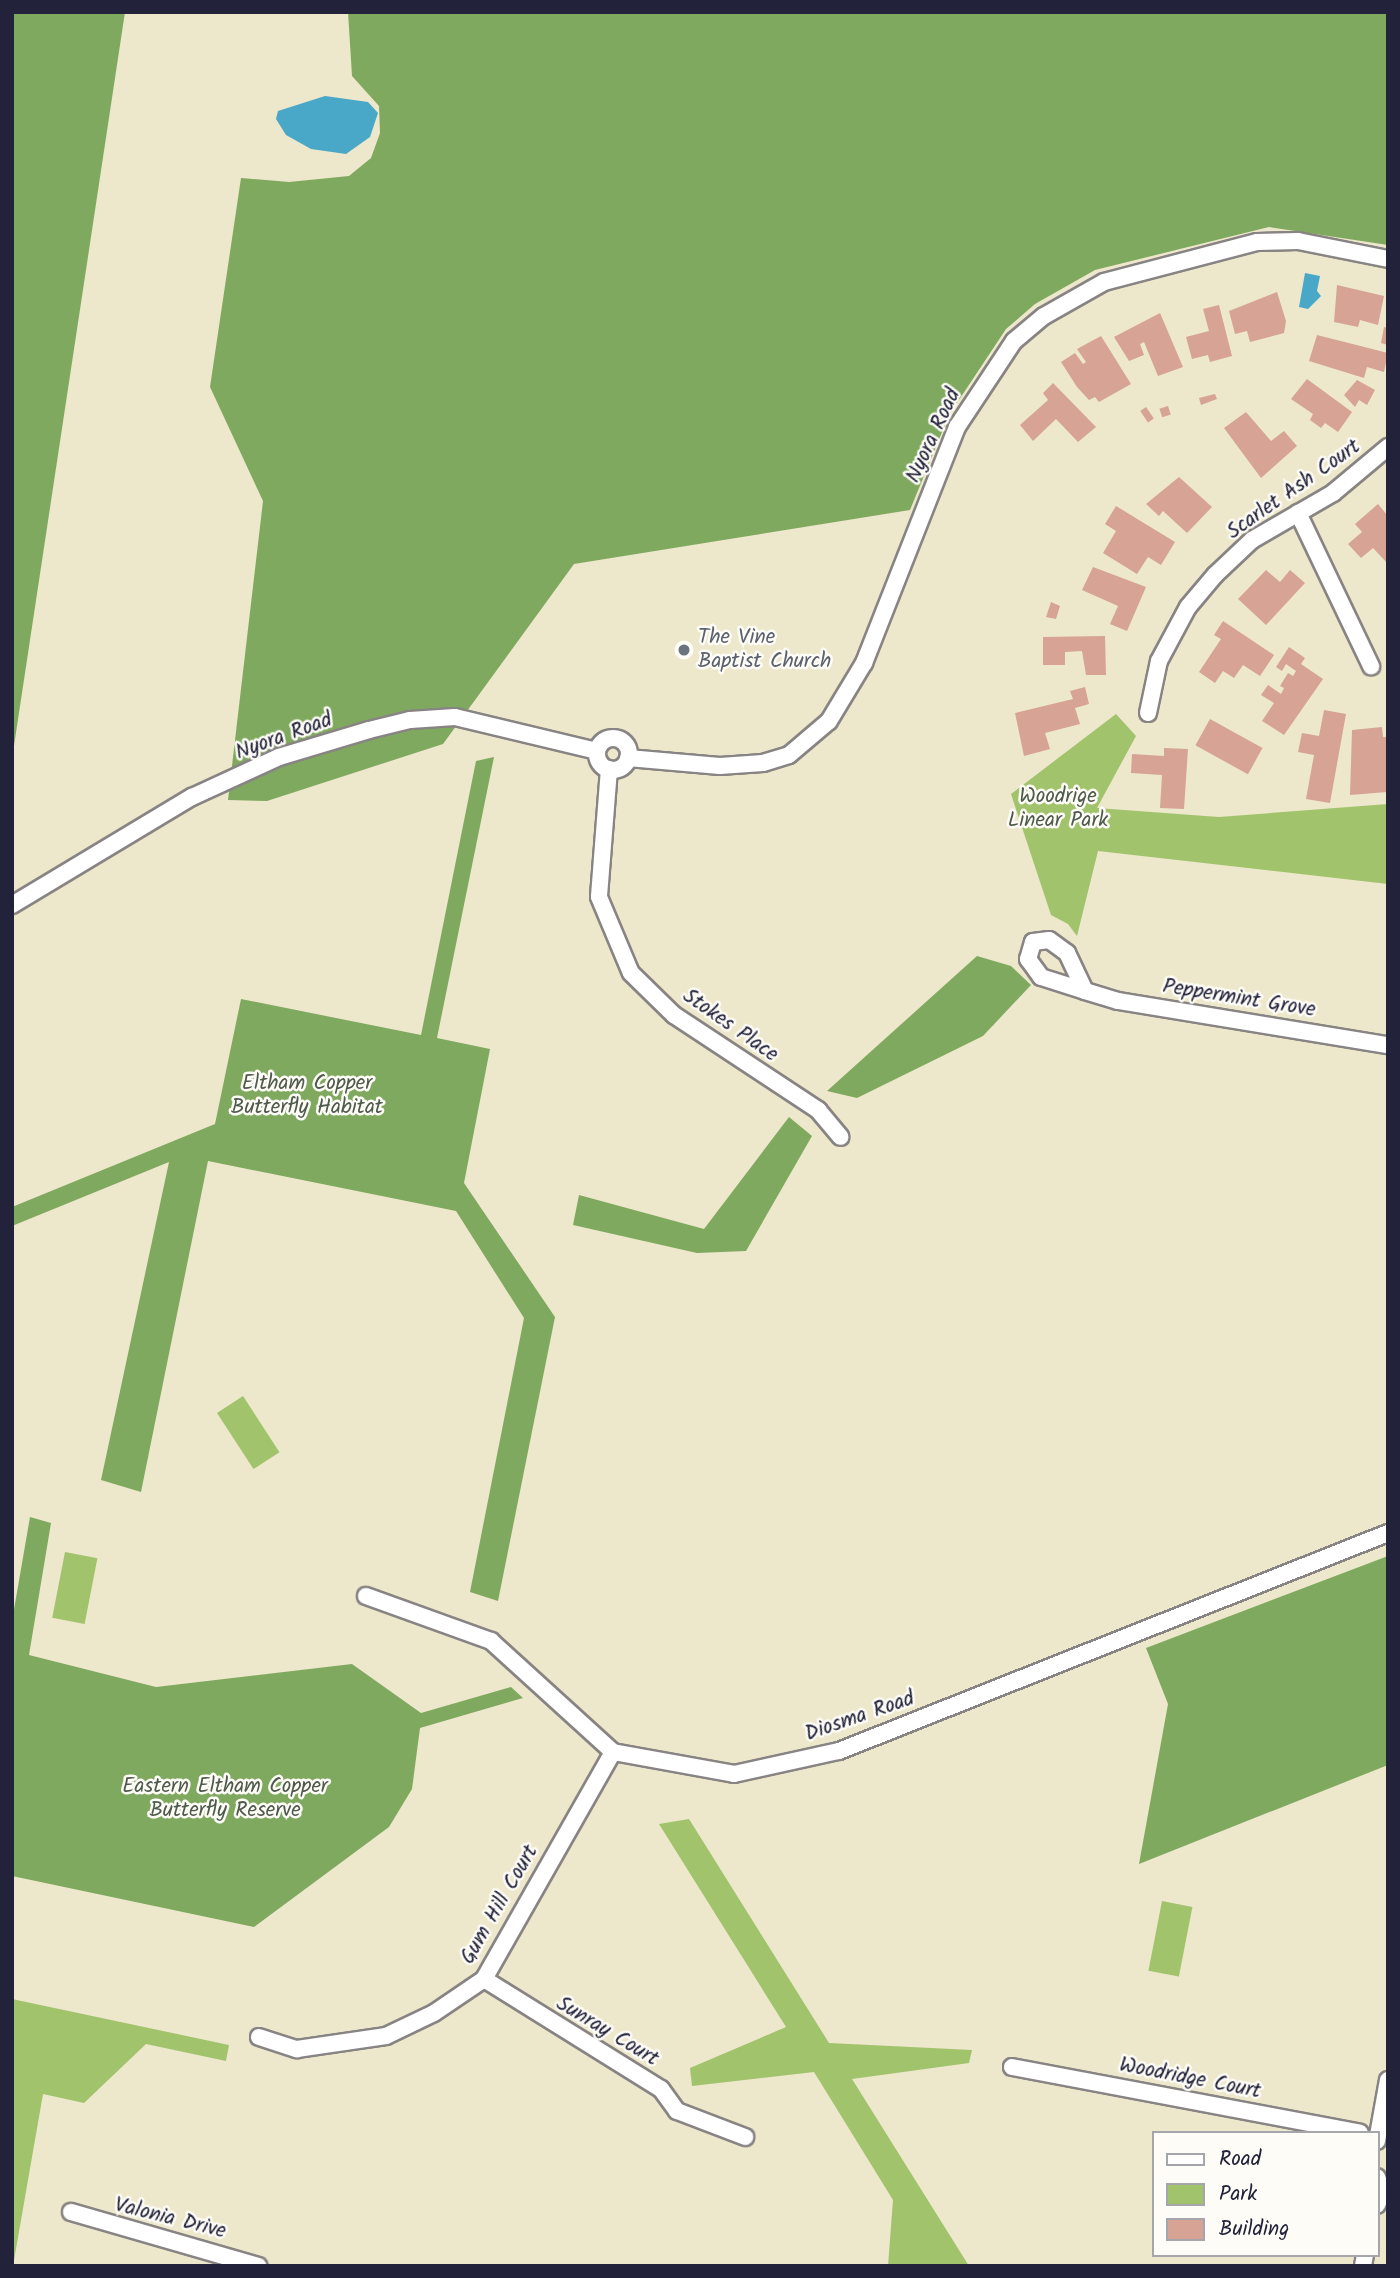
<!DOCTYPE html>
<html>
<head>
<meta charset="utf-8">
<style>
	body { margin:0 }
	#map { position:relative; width:1400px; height:2278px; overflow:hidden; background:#ede7cb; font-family:Kalam,sans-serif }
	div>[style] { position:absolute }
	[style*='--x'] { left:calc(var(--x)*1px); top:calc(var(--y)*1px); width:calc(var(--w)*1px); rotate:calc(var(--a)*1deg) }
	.green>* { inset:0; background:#a1c36c; transform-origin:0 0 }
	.forest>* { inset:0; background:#80a960 }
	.water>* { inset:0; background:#49a7c8 }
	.building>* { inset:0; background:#d6a395; transform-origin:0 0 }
	.roads { filter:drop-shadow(2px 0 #888483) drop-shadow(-2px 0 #888483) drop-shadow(0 2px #888483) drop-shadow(0 -2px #888483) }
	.street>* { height:16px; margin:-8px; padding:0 8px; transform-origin:8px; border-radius:8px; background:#fff }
	.street>.ring { margin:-8px; padding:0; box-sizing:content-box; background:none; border:16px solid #fff; border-radius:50% }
	.dots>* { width:19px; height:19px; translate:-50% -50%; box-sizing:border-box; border:4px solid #fdfcf7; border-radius:50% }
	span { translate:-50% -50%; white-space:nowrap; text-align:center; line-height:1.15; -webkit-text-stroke:5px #fdfcf7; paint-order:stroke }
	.street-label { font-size:21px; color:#22223b }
	.worship-label { font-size:21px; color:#5b616d }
	.left { translate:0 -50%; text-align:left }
	.park-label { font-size:21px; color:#4e5a4c }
	.frame { position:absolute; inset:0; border:14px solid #22223b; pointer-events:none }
	.legend { position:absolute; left:1152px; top:2131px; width:228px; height:126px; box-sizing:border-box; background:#fdfcf7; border:2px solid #a5a5ac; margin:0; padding:9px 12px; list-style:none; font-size:21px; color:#22223b }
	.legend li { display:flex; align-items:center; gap:14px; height:35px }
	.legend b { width:35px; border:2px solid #a5a5ac }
</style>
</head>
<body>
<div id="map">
	<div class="green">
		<div style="clip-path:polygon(1116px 714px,1136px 736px,1097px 808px,1219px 817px,1388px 804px,1388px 884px,1098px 851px,1077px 936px,1068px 924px,1051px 915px,1011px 794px)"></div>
		<div style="left:243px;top:1396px;width:67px;height:31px;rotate:57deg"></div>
		<div style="left:65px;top:1552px;width:33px;height:67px;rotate:11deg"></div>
		<div style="clip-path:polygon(689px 1819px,829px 2043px,972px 2050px,969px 2063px,852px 2079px,969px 2266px,888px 2266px,893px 2200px,814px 2072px,692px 2086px,690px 2068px,786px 2027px,659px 1824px)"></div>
		<div style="left:1162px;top:1901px;width:31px;height:71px;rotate:11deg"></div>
		<div style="clip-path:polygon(12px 1999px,229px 2045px,226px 2061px,146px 2044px,84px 2103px,43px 2094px,13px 2266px)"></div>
	</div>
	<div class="forest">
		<div style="clip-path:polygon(12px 12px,125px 12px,12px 759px)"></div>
		<div style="clip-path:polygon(348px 12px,1388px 12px,1388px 245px,1269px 227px,1095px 270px,1035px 304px,1006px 329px,949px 415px,910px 510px,574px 564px,443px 744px,267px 801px,228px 800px,263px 501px,210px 387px,241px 178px,289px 182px,349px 176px,371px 158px,380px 133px,379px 106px,352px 76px)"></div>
		<div style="clip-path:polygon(494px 757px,437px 1038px,490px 1049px,464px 1183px,555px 1317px,498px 1601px,470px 1592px,524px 1318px,456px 1211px,208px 1161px,141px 1492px,101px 1480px,169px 1162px,12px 1226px,12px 1207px,215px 1124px,241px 999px,421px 1035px,476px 761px)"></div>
		<div style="clip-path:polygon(977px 956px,1011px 966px,1031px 985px,983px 1036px,857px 1098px,827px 1091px)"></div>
		<div style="clip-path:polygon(789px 1117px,812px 1136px,746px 1251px,697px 1253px,573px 1225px,579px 1195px,704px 1229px)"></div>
		<div style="clip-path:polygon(30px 1517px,51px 1523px,29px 1655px,156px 1687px,352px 1664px,421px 1713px,511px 1687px,523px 1698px,420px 1728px,412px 1789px,389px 1827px,254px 1927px,12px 1876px,12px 1621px)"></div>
		<div style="clip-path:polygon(1388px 1556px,1388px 1765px,1139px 1864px,1168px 1704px,1146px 1648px)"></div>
	</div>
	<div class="water">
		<div style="clip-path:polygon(325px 96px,368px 102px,378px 113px,370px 137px,346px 154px,311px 149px,286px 135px,276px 119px,278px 111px)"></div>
		<div style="clip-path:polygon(1305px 273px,1320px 276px,1317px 291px,1321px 296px,1308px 309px,1299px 307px)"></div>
	</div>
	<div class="building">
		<div style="clip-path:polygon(1337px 285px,1384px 296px,1378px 325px,1360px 320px,1358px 327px,1334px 322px)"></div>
		<div style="clip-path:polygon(1277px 292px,1286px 321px,1284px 333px,1250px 342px,1247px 331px,1235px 334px,1229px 311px)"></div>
		<div style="clip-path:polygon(1219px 305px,1232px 356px,1210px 362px,1208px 355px,1192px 359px,1186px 337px,1209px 331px,1203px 309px)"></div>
		<div style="clip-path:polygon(1160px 313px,1183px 367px,1158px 376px,1144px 342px,1140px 344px,1144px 355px,1129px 361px,1114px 337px)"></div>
		<div style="clip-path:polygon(1384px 327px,1388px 328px,1388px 345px,1381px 343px)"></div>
		<div style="clip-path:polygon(1317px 335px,1388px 353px,1384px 372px,1367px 367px,1364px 378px,1309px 361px)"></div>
		<div style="clip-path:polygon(1101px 336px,1131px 384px,1099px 402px,1095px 397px,1089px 400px,1077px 387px,1061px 362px,1075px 353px,1083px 364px,1086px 362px,1077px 349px)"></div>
		<div style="clip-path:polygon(1307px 379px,1352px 412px,1338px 432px,1325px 423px,1321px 428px,1310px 420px,1313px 414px,1291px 399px)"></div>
		<div style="clip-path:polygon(1357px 380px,1375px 390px,1367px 405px,1359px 400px,1355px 407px,1344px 395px)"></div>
		<div style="clip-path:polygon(1053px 383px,1096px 427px,1078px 442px,1056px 419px,1033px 441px,1020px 425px,1048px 400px,1043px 393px)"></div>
		<div style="clip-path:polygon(1215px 394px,1217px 399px,1201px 405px,1199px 398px)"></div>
		<div style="left:1168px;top:406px;width:9px;height:9px;rotate:72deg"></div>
		<div style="left:1146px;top:407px;width:14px;height:7px;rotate:56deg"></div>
		<div style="clip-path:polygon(1246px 412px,1271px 441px,1284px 431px,1297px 446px,1261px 478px,1224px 428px)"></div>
		<div style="clip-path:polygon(1179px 477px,1212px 507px,1187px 533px,1163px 511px,1159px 516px,1146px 504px)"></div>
		<div style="clip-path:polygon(1378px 504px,1388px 516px,1388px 564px,1373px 548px,1361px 558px,1348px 544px,1362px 532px,1355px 524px)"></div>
		<div style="clip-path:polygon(1116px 506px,1175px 542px,1161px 565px,1148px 557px,1137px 574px,1103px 553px,1116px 531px,1105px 524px)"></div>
		<div style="clip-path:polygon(1093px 567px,1146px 587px,1127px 631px,1110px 624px,1118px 606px,1082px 590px)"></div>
		<div style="clip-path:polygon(1266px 570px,1280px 582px,1290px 570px,1305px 583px,1266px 625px,1238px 599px)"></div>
		<div style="clip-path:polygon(1051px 602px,1060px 606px,1056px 619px,1046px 617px)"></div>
		<div style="clip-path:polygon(1223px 621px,1274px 655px,1260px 676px,1243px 665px,1234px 678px,1223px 671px,1215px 683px,1199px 672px,1221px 639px,1214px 635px)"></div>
		<div style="clip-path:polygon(1105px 636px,1106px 675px,1086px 675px,1082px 651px,1065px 652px,1065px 665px,1043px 665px,1043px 637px)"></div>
		<div style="clip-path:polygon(1289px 647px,1305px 658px,1301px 664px,1323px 679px,1284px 735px,1262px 721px,1274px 703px,1261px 695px,1268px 685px,1281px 694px,1284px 688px,1280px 686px,1288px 673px,1293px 676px,1296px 671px,1286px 664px,1282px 671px,1276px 667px)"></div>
		<div style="clip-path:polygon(1085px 687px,1089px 704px,1075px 708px,1080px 724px,1045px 733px,1050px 749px,1024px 756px,1015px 713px,1073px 699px,1070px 691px)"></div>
		<div style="clip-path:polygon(1324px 710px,1346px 714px,1330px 803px,1306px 799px,1314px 755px,1298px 752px,1302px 733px,1319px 736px)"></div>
		<div style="left:1210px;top:719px;width:60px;height:30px;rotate:29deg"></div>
		<div style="clip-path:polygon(1382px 727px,1383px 737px,1388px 737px,1387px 792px,1350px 795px,1352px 730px)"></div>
		<div style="clip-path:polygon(1164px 748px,1188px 749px,1184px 809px,1160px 808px,1162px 775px,1131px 773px,1132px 754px,1164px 756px)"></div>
	</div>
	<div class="roads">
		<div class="street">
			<div style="--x:1298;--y:513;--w:170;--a:64.5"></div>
			<div style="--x:1148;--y:713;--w:53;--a:-78.1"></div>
			<div style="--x:1159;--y:661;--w:61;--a:-61.8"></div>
			<div style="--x:1188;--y:607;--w:42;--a:-49.8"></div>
			<div style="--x:1215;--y:575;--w:51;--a:-43.4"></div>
			<div style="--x:1252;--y:540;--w:94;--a:-30.1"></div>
			<div style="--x:1333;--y:493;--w:72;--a:-39.9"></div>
			<div class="ring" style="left:597px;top:738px;width:16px;height:16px"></div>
			<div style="--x:628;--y:758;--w:92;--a:5"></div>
			<div style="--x:720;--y:766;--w:43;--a:-4"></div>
			<div style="--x:763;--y:763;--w:27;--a:-17"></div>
			<div style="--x:789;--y:755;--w:52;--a:-40.4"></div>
			<div style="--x:829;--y:721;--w:68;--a:-58.9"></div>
			<div style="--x:864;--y:663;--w:254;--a:-68.5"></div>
			<div style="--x:957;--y:427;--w:103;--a:-56.5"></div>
			<div style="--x:1014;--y:341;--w:39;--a:-40"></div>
			<div style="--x:1044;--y:316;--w:69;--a:-29.5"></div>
			<div style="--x:1104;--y:282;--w:158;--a:-14.7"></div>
			<div style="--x:1257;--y:242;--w:41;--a:-1.4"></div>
			<div style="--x:1298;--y:241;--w:92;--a:11.3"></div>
			<div style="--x:609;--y:769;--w:128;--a:94.5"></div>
			<div style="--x:599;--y:897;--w:82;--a:67.2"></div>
			<div style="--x:631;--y:973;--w:60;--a:44.3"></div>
			<div style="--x:674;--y:1015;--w:173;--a:33.4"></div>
			<div style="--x:818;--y:1110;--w:35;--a:50"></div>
			<div style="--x:12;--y:905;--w:210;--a:-31"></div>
			<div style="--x:192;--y:797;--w:96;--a:-24.7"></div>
			<div style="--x:279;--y:757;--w:94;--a:-16.7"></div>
			<div style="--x:369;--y:730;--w:42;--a:-13.7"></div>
			<div style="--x:410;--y:720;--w:45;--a:-3.8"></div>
			<div style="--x:455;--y:717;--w:146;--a:13.5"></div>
			<div style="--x:1085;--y:991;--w:42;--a:-115.3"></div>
			<div style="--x:1067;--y:953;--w:22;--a:-144"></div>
			<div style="--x:1049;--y:940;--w:16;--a:173"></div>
			<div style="--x:1033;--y:942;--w:18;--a:106"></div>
			<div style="--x:1028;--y:959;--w:22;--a:54"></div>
			<div style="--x:1041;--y:977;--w:46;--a:17.7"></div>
			<div style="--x:1085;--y:991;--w:34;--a:17"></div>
			<div style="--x:1118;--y:1001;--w:274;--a:9.3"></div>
			<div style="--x:366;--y:1596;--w:133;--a:19.8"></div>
			<div style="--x:491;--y:1641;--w:165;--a:42.3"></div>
			<div style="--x:613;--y:1752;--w:123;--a:10.3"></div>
			<div style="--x:734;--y:1774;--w:107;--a:-12.4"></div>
			<div style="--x:839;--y:1751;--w:591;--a:-21.66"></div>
			<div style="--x:484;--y:1979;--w:208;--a:31.9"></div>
			<div style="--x:661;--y:2089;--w:27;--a:54"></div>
			<div style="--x:677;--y:2111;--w:73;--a:20.9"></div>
			<div style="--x:259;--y:2037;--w:40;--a:18"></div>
			<div style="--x:297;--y:2049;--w:90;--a:-8.3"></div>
			<div style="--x:386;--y:2036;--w:53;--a:-25.6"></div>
			<div style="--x:434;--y:2013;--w:60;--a:-34.2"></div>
			<div style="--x:484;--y:1979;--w:261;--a:-60.4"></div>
			<div style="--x:1012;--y:2067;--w:354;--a:10.7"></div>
			<div style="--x:1377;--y:2141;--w:62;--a:-79.8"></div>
			<div style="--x:1377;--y:2177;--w:16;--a:68"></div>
			<div style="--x:1383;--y:2192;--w:14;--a:115"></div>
			<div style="--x:71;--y:2212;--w:195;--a:16.1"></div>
			<div style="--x:1363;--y:2266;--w:11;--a:-80"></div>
		</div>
	</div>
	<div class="dots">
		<div style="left:684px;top:650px;background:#6b7280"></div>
	</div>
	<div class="street-label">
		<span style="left:934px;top:436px;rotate:-65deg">Nyora Road</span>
		<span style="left:1294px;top:490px;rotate:-35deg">Scarlet Ash Court</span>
		<span style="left:284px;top:737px;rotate:-20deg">Nyora Road</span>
		<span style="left:1239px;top:999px;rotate:9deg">Peppermint Grove</span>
		<span style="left:730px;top:1026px;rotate:35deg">Stokes Place</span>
		<span style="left:860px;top:1717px;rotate:-19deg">Diosma Road</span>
		<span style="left:500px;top:1905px;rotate:-60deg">Gum Hill Court</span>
		<span style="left:607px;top:2032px;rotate:31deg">Sunray Court</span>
		<span style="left:1190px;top:2079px;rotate:11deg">Woodridge Court</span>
		<span style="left:170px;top:2219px;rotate:14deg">Valonia Drive</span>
	</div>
	<div class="worship-label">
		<span class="left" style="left:698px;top:650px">The Vine<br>Baptist Church</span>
	</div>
	<div class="park-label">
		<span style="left:1058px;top:809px">Woodrige<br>Linear Park</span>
		<span style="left:307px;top:1096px">Eltham Copper<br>Butterfly Habitat</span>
		<span style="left:225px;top:1799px">Eastern Eltham Copper<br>Butterfly Reserve</span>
	</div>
	<div class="frame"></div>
	<ul class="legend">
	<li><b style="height:9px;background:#fff"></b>Road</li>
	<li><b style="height:19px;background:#a1c36c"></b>Park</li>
	<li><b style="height:19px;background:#d6a395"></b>Building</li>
	</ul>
</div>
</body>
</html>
